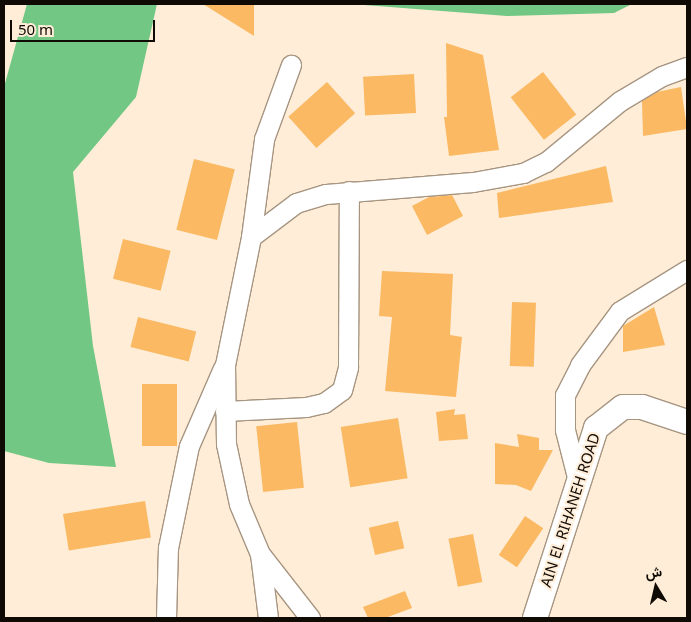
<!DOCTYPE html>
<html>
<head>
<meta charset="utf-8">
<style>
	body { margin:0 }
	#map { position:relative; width:691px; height:622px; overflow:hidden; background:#ffedd7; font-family:"Noto Sans",Vazirmatn,sans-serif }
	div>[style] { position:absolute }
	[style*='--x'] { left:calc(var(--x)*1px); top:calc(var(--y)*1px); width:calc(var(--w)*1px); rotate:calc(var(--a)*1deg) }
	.forest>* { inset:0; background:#71c783 }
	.building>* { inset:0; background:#fab962; transform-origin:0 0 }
	.roads { filter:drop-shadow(1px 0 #a69581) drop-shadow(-1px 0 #a69581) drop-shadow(0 1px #a69581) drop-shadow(0 -1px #a69581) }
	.minor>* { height:19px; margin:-9.5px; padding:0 9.5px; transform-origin:9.5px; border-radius:9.5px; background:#fff }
	.tertiary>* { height:24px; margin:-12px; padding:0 12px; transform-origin:12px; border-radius:12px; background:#fff }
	span { translate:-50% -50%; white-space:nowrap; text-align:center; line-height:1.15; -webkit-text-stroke:4px #ffedd7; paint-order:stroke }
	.street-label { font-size:15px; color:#100a05 }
	.frame { position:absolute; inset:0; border:5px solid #100a05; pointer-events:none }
	.north { position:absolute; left:631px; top:562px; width:50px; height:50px; -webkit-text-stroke:4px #ffedd7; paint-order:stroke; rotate:351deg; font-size:14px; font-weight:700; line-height:20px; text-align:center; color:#100a05 }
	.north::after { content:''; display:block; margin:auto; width:18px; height:22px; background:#100a05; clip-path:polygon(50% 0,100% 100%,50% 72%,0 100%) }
	.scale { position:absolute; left:10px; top:20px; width:145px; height:22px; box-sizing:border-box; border:2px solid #100a05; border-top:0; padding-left:6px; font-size:15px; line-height:18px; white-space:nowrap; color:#100a05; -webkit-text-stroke:4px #ffedd7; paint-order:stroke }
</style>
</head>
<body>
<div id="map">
	<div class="forest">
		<div style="clip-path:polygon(27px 4px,157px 4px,136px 97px,73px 172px,93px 346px,116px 467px,49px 463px,4px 451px,4px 87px)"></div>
		<div style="clip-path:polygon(351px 4px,632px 4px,614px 13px,507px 16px)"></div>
	</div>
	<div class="building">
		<div style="clip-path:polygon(203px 4px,254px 4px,254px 36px)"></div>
		<div style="clip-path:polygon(446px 43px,483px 55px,499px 150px,449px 156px,444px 117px,447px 117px)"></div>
		<div style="left:543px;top:72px;width:54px;height:41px;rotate:52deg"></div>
		<div style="left:414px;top:74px;width:39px;height:51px;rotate:87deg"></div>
		<div style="left:327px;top:82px;width:42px;height:52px;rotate:48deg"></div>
		<div style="clip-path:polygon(681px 87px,687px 129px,643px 136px,642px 101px,657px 92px)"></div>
		<div style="left:194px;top:159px;width:42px;height:73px;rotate:14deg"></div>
		<div style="clip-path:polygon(606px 166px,613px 202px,499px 218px,497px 193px)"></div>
		<div style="clip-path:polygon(452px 195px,463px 216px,427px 235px,412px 206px,429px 197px)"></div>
		<div style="left:123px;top:239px;width:49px;height:41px;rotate:14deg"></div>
		<div style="clip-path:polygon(382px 271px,453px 274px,450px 335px,462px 337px,456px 397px,385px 391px,392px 317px,379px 316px)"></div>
		<div style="left:512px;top:302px;width:24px;height:64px;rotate:2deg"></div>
		<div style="clip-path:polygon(654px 307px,665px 345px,623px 352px,623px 326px)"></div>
		<div style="left:138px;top:317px;width:60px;height:31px;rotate:14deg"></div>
		<div style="left:177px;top:384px;width:62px;height:35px;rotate:90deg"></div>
		<div style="clip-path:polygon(455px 409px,454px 415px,465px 414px,468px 439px,439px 441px,436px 412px)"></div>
		<div style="left:398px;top:418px;width:61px;height:58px;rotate:81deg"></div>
		<div style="left:297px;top:422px;width:66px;height:41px;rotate:84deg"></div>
		<div style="clip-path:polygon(517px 434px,539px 438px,539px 450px,553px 450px,531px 491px,516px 485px,495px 484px,495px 443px,519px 447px)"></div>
		<div style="left:145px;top:501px;width:37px;height:83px;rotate:81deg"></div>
		<div style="left:525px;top:516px;width:22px;height:47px;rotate:34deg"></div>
		<div style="left:398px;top:521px;width:28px;height:30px;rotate:77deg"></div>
		<div style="left:473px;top:534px;width:49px;height:25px;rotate:79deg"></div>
		<div style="clip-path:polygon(405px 591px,412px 608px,385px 618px,368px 618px,363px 607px)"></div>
	</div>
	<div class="roads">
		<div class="minor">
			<div style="--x:251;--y:237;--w:99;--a:-82.4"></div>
			<div style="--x:264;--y:139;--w:79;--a:-70"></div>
			<div style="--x:225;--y:411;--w:81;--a:-2.8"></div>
			<div style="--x:306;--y:407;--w:18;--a:-13"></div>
			<div style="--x:324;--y:403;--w:22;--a:-36"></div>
			<div style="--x:342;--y:390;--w:24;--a:-75"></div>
			<div style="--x:348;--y:367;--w:176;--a:-89.7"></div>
			<div style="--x:578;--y:481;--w:53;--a:-104.3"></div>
			<div style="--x:565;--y:430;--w:35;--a:-90"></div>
			<div style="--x:565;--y:395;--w:34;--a:-63"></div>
			<div style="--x:580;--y:365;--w:67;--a:-53.5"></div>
			<div style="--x:620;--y:311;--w:79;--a:-31.5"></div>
			<div style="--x:261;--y:555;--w:80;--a:52.1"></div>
			<div style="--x:166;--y:618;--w:70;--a:-88.4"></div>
			<div style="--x:168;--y:548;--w:104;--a:-78.4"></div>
			<div style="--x:189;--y:446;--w:85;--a:-66.4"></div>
			<div style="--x:268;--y:618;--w:64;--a:-97.1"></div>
			<div style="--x:260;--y:554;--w:54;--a:-112.8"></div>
			<div style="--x:239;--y:504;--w:61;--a:-102.2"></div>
			<div style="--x:226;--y:444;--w:79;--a:-90.7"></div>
			<div style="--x:225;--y:365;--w:131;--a:-78.5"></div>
			<div style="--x:251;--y:237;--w:56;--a:-37.1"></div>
			<div style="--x:296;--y:203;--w:31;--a:-17"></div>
			<div style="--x:326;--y:194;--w:147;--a:-4.7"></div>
			<div style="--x:473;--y:182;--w:51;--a:-10.2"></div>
			<div style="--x:523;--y:173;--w:25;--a:-26"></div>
			<div style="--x:546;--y:162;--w:96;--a:-39.5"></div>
			<div style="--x:620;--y:101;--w:49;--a:-30.8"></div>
			<div style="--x:662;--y:76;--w:27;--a:-20"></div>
		</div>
		<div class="tertiary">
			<div style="--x:535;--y:618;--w:200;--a:-72.2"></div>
			<div style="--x:596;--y:428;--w:34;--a:-38"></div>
			<div style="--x:623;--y:407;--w:19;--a:0"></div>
			<div style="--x:642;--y:407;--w:47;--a:18.4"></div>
		</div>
	</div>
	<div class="street-label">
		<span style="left:570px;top:510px;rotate:-72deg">AIN EL RIHANEH ROAD</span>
	</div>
	<div class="frame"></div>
	<div class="north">ش</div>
	<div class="scale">50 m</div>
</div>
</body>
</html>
